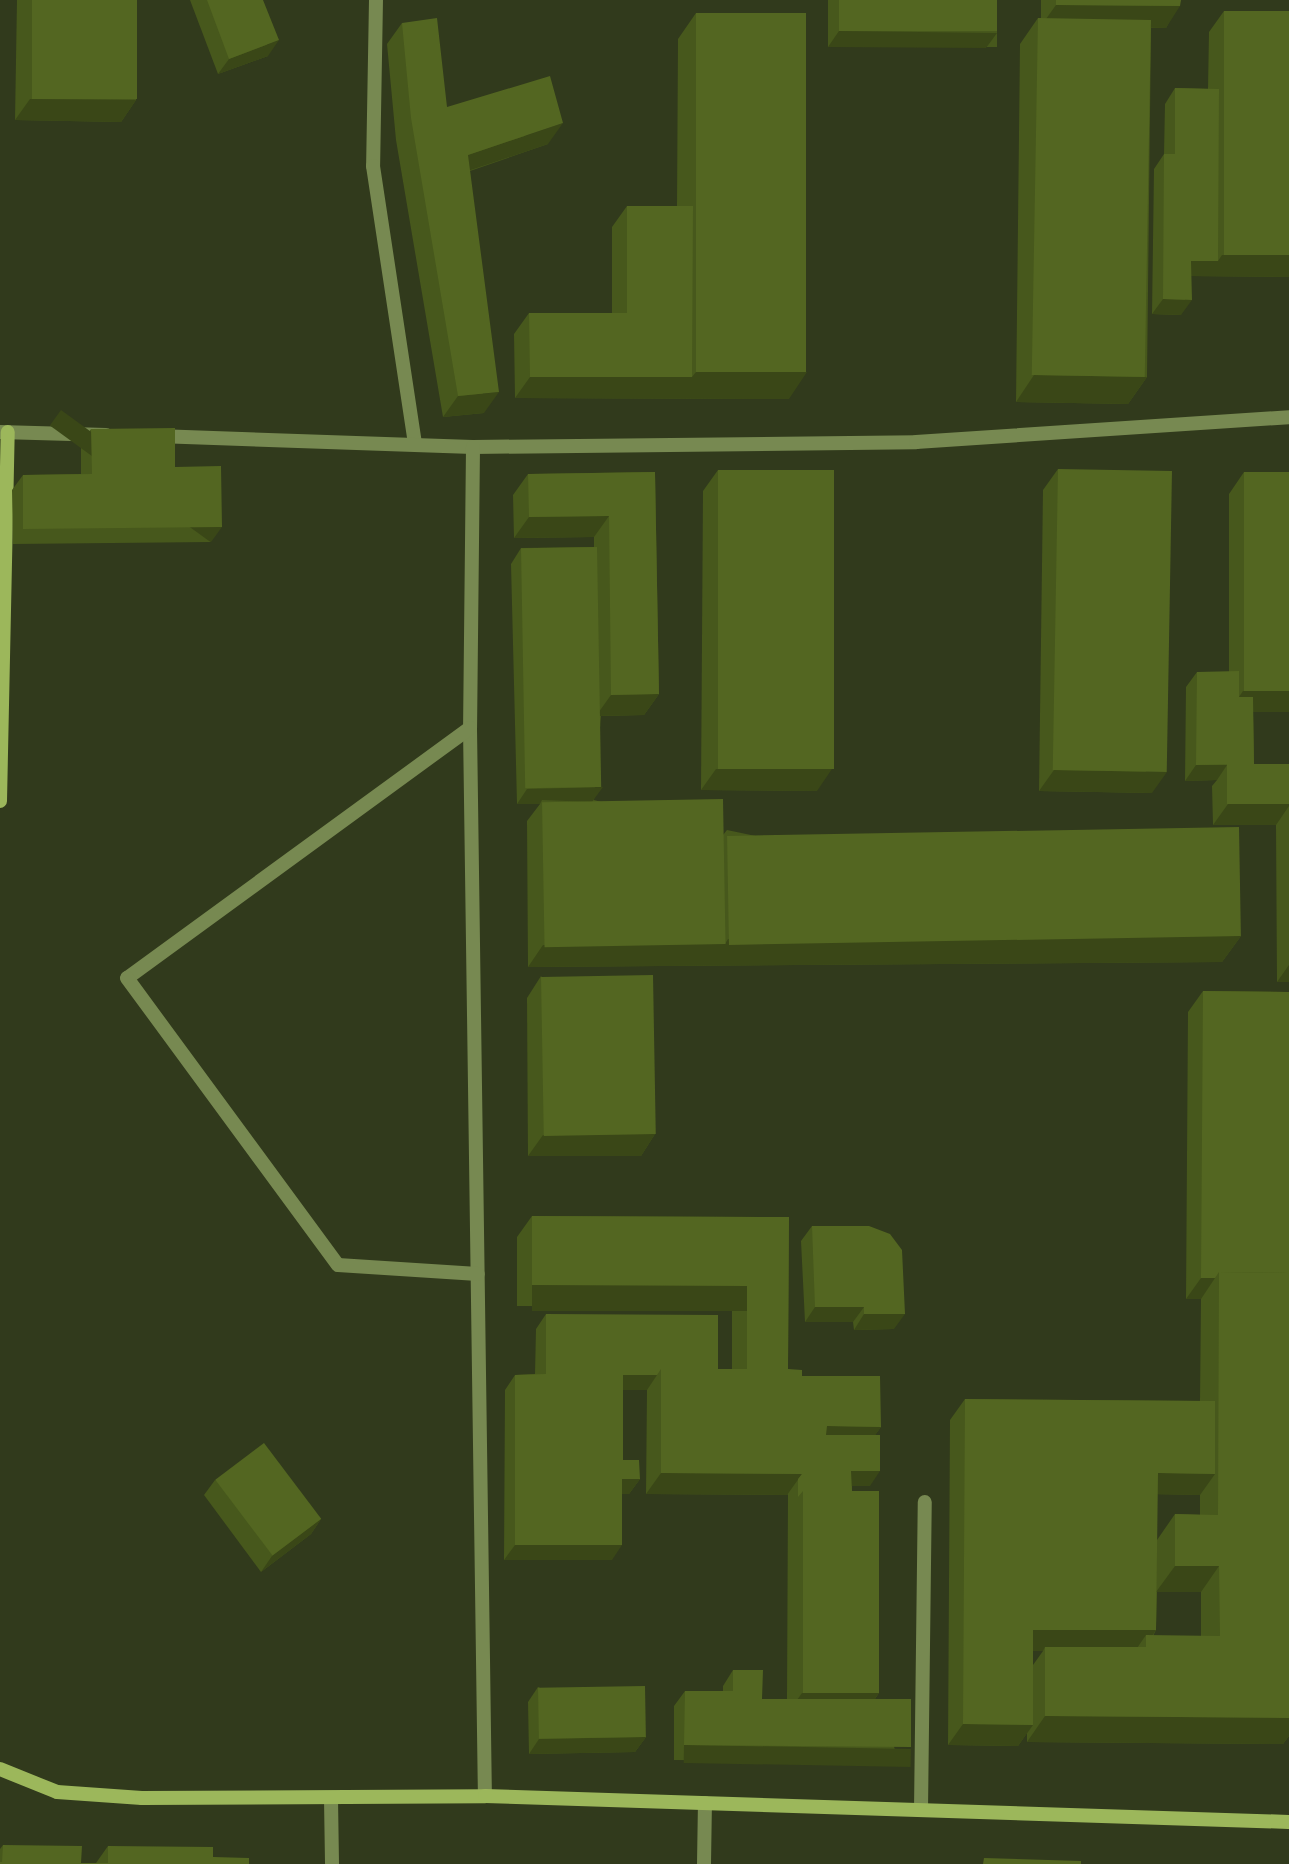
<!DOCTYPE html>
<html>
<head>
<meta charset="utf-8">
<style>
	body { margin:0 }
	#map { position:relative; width:1289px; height:1864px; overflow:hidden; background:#313a1c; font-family:"Roboto Serif",serif }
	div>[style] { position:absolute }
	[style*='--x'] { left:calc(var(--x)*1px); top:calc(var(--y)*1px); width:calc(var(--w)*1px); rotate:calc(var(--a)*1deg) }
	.lane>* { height:14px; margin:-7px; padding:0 7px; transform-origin:7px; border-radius:7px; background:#778951 }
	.street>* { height:14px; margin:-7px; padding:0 7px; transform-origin:7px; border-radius:7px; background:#778951 }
	.secondary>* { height:14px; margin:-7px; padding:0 7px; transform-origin:7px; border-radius:7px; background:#9cb75b }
	.wall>* { inset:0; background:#47581c; transform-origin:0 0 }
	.shaded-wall>* { inset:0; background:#3a4717; transform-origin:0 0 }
	.building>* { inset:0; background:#536621; transform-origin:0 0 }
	span { translate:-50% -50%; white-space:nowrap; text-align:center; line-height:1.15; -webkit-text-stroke:5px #1b1f12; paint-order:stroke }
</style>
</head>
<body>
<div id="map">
	<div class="lane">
		<div style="--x:921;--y:1810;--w:308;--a:-89.3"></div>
	</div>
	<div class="street">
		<div style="--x:376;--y:0;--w:166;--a:91"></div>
		<div style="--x:373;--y:166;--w:280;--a:81.4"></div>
		<div style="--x:0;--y:432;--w:106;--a:1.6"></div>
		<div style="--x:157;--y:436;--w:316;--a:2"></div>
		<div style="--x:473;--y:447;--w:443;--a:-0.6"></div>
		<div style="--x:916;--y:442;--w:374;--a:-3.8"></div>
		<div style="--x:473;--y:447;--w:281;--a:90.6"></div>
		<div style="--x:470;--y:728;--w:1068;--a:89.2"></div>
		<div style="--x:470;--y:728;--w:424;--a:143.9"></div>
		<div style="--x:127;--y:978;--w:356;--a:53.7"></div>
		<div style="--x:338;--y:1265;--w:140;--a:3.7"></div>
		<div style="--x:331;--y:1799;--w:65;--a:89.1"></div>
		<div style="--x:704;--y:1864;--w:61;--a:-89.1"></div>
	</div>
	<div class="secondary">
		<div style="--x:0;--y:801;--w:369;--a:-88.8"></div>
		<div style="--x:0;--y:1769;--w:61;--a:22"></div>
		<div style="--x:57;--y:1792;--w:85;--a:4"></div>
		<div style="--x:142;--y:1798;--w:343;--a:-0.3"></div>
		<div style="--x:485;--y:1796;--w:804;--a:1.85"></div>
	</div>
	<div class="wall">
		<div style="clip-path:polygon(17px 0,137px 0,136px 100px,121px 122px,15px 120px)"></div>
		<div style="clip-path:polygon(190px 0,263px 0,268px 56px,218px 74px)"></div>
		<div style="left:828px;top:0;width:169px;height:47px"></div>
		<div style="clip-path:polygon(1041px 0,1181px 0,1166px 28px,1151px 28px,1147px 377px,1128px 404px,1016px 402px,1020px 44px,1038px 18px,1041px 18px)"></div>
		<div style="clip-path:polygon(1224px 11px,1289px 11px,1289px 277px,1191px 276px,1181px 315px,1152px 314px,1154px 169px,1164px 154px,1165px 104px,1175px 88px,1208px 89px,1209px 32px)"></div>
		<div style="clip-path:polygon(696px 13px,789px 399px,515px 398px,514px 334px,529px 313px,612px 313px,612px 227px,627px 206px,677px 206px,678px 39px)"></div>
		<div style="clip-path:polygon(402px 23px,447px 107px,548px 144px,470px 171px,484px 413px,443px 417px,396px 140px,387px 44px)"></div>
		<div style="clip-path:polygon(91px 429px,175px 467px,211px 542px,13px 544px,12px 490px,23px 475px,81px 474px,81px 444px)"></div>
		<div style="clip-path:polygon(1058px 469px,1152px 793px,1039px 791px,1043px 490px)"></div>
		<div style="clip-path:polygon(718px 470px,817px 791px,701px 790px,703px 491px)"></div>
		<div style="clip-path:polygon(655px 472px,659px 694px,644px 715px,601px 716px,594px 800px,723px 835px,727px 830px,1241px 936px,1222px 962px,528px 967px,527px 821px,540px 804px,517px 804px,511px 564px,521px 548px,594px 547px,594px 537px,514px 538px,513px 495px,528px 474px)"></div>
		<div style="clip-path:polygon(1244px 472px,1289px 472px,1289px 712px,1253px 712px,1254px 764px,1289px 764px,1289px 982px,1277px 982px,1276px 825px,1213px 825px,1212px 786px,1217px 780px,1185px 781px,1186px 687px,1197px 672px,1229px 672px,1229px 494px)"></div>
		<div style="clip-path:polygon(541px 976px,655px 1134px,641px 1156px,528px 1156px,527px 998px)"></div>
		<div style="clip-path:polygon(evenodd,1203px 991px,1289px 992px,1289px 1736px,1283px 1744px,1027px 1742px,1027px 1733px,1018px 1746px,948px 1745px,950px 1420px,965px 1399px,1200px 1401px,1201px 1299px,1186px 1299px,1188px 1012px,1203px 991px,1157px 1494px,1200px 1495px,1200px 1515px,1175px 1514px,1157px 1540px,1157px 1494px,1203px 991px,1157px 1592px,1201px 1592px,1201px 1636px,1153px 1636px,1156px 1630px,1157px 1592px,1203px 991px,1033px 1651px,1043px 1651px,1033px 1665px,1033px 1651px)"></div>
		<div style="clip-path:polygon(532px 1216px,789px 1217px,788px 1369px,802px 1376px,881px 1427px,875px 1435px,870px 1486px,852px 1486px,852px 1491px,879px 1693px,875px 1699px,900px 1762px,674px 1760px,674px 1706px,685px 1691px,723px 1691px,723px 1686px,733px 1670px,762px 1699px,787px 1699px,788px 1494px,787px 1495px,646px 1494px,647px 1390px,623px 1390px,623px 1460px,640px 1479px,629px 1494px,622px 1494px,612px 1560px,504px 1560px,505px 1390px,515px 1375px,535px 1374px,536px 1329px,546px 1314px,718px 1369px,732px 1369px,732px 1307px,517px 1306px,517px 1237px)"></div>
		<div style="clip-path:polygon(812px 1226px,894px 1329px,854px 1330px,853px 1322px,805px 1322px,801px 1241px)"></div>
		<div style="clip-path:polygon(215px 1480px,321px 1519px,311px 1534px,261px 1572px,204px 1495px)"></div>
		<div style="clip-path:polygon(538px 1687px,646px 1737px,635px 1752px,529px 1754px,528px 1702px)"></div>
		<div style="clip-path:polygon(3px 1845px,81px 1863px,96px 1863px,108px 1846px,213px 1857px,249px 1864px,0 1864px,0 1849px)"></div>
	</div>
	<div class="shaded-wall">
		<div style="clip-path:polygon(1056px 5px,1180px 6px,1166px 28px,1041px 26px)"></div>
		<div style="clip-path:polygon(839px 31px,997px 33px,986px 48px,828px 47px)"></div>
		<div style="clip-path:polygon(279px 40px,268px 56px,218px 74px,229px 59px)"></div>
		<div style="clip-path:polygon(30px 99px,136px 100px,121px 122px,15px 120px)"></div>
		<div style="clip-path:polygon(563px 123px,548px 144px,453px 176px,468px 155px)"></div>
		<div style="clip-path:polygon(1222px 255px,1289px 255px,1289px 277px,1181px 276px,1191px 261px,1218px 261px)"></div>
		<div style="clip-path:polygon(1163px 299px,1192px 300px,1181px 315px,1152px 314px)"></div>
		<div style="clip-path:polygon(696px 372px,807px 372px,789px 399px,515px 398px,530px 377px,692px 377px)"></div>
		<div style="clip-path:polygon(1034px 375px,1147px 377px,1128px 404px,1016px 402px)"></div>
		<div style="clip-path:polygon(499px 392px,484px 413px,443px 417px,458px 396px)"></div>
		<div style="clip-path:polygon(609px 516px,594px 537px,514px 538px,529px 517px)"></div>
		<div style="left:222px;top:527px;width:19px;height:199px;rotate:126deg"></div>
		<div style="clip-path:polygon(1243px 691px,1289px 691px,1289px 712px,1229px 712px)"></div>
		<div style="clip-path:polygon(659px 694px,644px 715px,596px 716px,611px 695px)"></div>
		<div style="clip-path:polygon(1196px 765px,1227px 765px,1217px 780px,1185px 781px)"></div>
		<div style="clip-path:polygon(716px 769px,832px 769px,817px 791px,701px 790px)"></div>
		<div style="clip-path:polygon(1054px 770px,1167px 772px,1152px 793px,1039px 791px)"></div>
		<div style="clip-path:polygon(603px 787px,592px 802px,542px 800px,540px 804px,517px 804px,527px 789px)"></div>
		<div style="clip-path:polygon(1228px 804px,1289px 804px,1289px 806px,1276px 825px,1213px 825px)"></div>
		<div style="clip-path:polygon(1241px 936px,1222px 962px,528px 967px,543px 945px,725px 944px,728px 939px)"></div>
		<div style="clip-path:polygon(1289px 965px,1289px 982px,1277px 982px)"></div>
		<div style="clip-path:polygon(655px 1134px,641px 1156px,528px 1156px,543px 1135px)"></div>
		<div style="clip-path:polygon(1201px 1278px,1215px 1278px,1201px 1299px,1186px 1299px)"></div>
		<div style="left:532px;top:1285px;width:215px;height:26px"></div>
		<div style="clip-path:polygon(815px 1307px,864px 1307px,853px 1322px,805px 1322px)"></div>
		<div style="clip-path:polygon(864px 1314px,905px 1314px,894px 1329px,854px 1330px)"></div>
		<div style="clip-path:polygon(623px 1375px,657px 1375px,647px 1390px,612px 1390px)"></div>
		<div style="clip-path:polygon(827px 1426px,881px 1427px,870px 1442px,816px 1442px)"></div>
		<div style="clip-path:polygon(851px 1471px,880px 1471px,870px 1486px,841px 1486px)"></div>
		<div style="clip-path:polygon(661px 1473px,802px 1474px,787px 1495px,646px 1494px)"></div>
		<div style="clip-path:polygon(1158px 1473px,1215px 1474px,1200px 1495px,1143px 1494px)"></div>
		<div style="clip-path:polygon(622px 1479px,640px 1479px,629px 1494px,611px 1494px)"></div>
		<div style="clip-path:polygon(321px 1519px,311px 1534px,261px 1572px,272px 1556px)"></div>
		<div style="clip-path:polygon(515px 1545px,622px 1545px,612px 1560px,504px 1560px)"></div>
		<div style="clip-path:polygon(1175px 1566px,1219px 1566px,1201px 1592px,1156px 1592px)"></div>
		<div style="clip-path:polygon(1033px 1630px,1156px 1630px,1146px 1645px,1146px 1635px,1135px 1651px,1045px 1647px,1043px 1651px,1018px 1651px)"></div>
		<div style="clip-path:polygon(802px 1693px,879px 1693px,864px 1714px,787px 1714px)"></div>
		<div style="clip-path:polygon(1045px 1716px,1289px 1718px,1289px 1736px,1283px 1744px,1027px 1742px)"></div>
		<div style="clip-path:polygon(963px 1724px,1033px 1725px,1018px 1746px,948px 1745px)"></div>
		<div style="clip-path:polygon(646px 1737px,635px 1752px,529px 1754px,539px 1739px)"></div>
		<div style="left:684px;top:1745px;width:227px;height:18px;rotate:1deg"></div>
	</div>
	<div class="building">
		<div style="left:32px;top:0;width:105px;height:99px"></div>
		<div style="clip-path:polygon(207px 0,263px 0,279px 40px,229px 59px)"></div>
		<div style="left:839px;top:0;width:158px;height:31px"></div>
		<div style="clip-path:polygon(1056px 0,1181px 0,1180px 6px,1056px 5px)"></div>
		<div style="left:1224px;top:11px;width:65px;height:244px"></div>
		<div style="left:696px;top:13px;width:110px;height:359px"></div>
		<div style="clip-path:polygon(437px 18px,447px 107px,550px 76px,563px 123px,468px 155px,499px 392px,458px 396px,411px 118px,402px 23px)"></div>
		<div style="left:1038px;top:18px;width:113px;height:357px;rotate:1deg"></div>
		<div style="clip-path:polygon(1175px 88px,1219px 89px,1218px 261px,1191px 261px,1192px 300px,1163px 299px,1164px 154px,1175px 154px)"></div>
		<div style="clip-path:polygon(627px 206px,693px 206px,692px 377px,530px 377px,529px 313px,627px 313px)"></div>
		<div style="clip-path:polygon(175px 428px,175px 467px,221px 466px,222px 527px,23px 529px,23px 475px,92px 474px,91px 429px)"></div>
		<div style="left:1058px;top:469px;width:114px;height:301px;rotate:1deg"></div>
		<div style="left:718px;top:470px;width:116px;height:299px"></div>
		<div style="clip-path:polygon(655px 472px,659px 694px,611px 695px,609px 516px,529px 517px,528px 474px)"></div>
		<div style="left:1244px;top:472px;width:45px;height:219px"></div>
		<div style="left:597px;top:547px;width:240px;height:76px;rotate:89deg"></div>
		<div style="clip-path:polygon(1239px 671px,1239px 697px,1253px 697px,1254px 764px,1196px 765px,1197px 672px)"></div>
		<div style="left:1227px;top:764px;width:62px;height:40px"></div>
		<div style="left:723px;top:799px;width:145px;height:181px;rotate:89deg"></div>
		<div style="left:1239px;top:827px;width:109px;height:512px;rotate:89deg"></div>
		<div style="left:653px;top:975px;width:159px;height:112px;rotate:89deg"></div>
		<div style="clip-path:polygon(1203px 991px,1289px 992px,1289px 1273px,1219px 1272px,1215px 1278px,1201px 1278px)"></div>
		<div style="clip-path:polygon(532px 1216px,789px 1217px,788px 1369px,802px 1370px,802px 1474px,661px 1473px,661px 1369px,747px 1369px,747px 1286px,532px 1285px)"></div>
		<div style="clip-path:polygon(812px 1226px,869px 1226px,890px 1234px,902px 1250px,905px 1314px,864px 1314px,864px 1307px,815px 1307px)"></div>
		<div style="clip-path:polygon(1219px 1272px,1289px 1273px,1289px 1718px,1045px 1716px,1045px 1647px,1146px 1647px,1146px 1635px,1220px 1636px,1219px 1566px,1175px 1566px,1175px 1514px,1218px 1515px)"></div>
		<div style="clip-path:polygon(546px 1314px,718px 1315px,718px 1369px,661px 1369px,657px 1375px,623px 1375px,623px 1460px,639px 1460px,640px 1479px,622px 1479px,622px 1545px,515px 1545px,515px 1375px,546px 1374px)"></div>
		<div style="clip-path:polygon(802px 1376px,880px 1376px,881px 1427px,827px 1426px,826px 1435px,880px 1435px,880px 1471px,851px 1471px,852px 1491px,803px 1491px,798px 1497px,798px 1479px,802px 1474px)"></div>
		<div style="clip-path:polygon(965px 1399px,1215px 1401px,1215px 1474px,1158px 1473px,1156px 1630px,1033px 1630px,1033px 1725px,963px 1724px)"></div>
		<div style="left:264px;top:1443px;width:95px;height:61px;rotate:53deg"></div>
		<div style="left:803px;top:1491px;width:76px;height:202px"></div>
		<div style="clip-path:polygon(733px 1670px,763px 1670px,762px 1699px,911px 1699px,911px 1747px,684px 1745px,685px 1691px,733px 1691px)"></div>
		<div style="left:645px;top:1686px;width:51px;height:107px;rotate:89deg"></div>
		<div style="clip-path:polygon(3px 1845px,82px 1846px,81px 1863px,108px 1863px,108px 1846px,213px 1847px,213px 1857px,249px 1858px,249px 1864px,0 1864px,0 1862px,2px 1862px)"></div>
		<div style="clip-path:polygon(984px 1858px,1081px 1861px,1081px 1864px,983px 1864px)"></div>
	</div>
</div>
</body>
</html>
